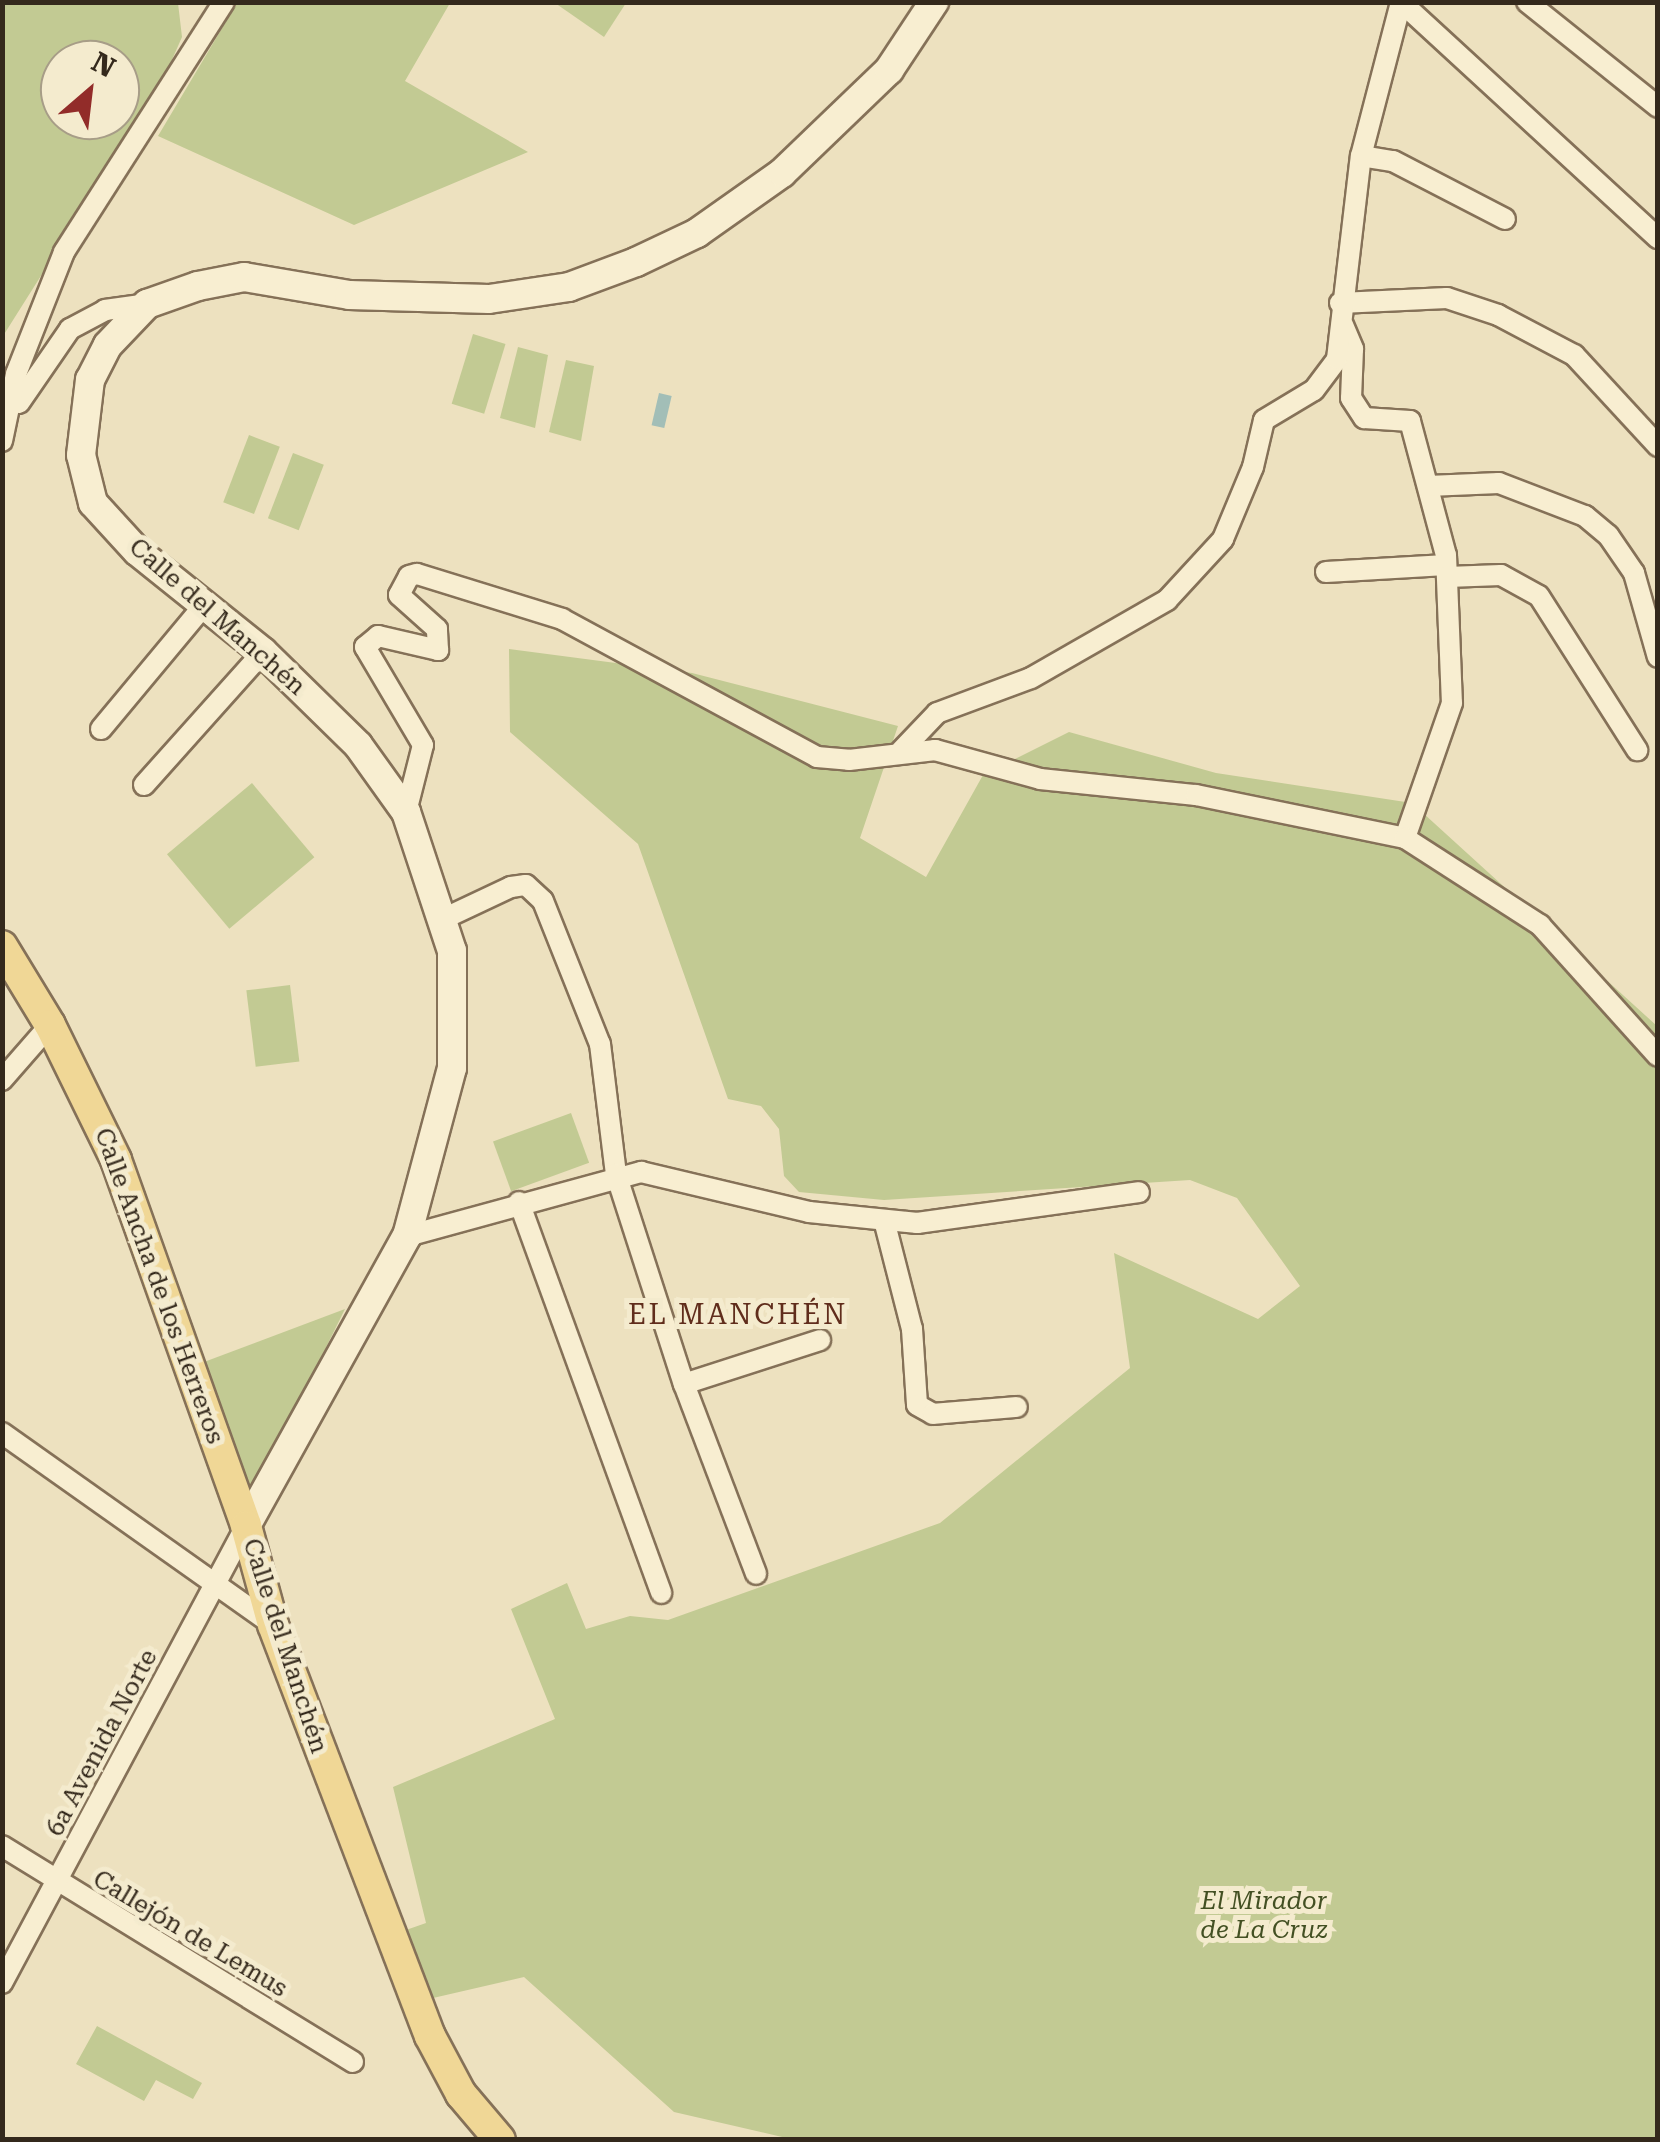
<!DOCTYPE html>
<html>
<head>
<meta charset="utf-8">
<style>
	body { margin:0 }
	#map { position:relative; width:1660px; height:2142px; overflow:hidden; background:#ede1bf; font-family:"Roboto Serif",serif }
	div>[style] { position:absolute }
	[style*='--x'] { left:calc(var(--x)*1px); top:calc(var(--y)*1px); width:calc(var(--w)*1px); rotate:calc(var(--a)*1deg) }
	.green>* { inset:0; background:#c2ca93; transform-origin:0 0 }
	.water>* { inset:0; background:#a2beb7; transform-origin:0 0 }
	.roads { filter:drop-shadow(2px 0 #857158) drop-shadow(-2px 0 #857158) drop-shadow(0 2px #857158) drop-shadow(0 -2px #857158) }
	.street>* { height:20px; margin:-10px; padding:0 10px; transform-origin:10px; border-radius:10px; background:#f8eed1 }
	.secondary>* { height:28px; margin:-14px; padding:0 14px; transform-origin:14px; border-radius:14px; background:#f8eed1 }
	.primary>* { height:30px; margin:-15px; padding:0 15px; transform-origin:15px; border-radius:15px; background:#f0d796 }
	span { translate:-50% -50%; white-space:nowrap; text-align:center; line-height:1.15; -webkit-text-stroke:10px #f4ebce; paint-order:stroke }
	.street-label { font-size:25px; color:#34291c }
	.park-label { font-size:25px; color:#435023; font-style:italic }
	.neighbourhood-label { font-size:28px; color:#602d1c; letter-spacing:2.5px }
	.frame { position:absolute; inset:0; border:5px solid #34291c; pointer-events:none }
	.north { position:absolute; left:40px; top:40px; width:100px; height:100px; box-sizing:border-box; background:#f4ebce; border:2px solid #a79d87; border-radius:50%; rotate:28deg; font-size:28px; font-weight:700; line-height:40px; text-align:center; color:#34291c }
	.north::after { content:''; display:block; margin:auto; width:35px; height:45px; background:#922c29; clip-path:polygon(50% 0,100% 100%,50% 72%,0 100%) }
</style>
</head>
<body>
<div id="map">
	<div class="green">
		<div style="clip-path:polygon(evenodd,2px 3px,178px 3px,182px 37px,160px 87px,3px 336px,2px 3px,60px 60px,120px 60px,120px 120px,60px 120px,60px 60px)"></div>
		<div style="clip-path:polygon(450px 3px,405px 81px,528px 152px,354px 225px,158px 136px,237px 3px)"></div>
		<div style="clip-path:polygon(555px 3px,626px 3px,604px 37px)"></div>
		<div style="left:473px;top:334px;width:34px;height:73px;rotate:17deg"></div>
		<div style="clip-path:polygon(518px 347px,548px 355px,535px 428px,500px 418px)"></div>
		<div style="clip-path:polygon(566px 360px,594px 366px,581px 441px,549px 432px)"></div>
		<div style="left:249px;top:435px;width:33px;height:72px;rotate:21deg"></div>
		<div style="left:293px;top:453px;width:33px;height:70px;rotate:21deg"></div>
		<div style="clip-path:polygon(509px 649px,692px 673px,898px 726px,860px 838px,926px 877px,983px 775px,1069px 732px,1216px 773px,1412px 803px,1657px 1026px,1657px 2139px,795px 2140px,674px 2112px,524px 1977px,433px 1998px,406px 1930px,426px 1923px,393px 1787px,555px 1719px,511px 1609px,567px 1583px,586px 1629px,630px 1616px,668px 1620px,940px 1523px,1130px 1368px,1114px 1253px,1258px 1319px,1300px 1286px,1237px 1198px,1190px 1180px,884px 1200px,799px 1192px,784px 1176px,779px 1129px,761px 1106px,728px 1099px,638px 844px,510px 732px)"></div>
		<div style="left:252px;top:783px;width:97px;height:111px;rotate:50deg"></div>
		<div style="left:290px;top:985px;width:77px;height:44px;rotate:83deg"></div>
		<div style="left:571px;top:1113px;width:53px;height:83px;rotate:70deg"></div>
		<div style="clip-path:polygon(345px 1309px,246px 1509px,204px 1362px)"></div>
		<div style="clip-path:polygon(97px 2026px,202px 2083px,193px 2099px,156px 2080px,144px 2101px,76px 2064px)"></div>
	</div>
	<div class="water">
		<div style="left:659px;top:393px;width:13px;height:33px;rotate:13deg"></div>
	</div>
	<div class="roads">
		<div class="street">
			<div style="--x:1527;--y:2;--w:168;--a:38.7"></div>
			<div style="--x:1361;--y:156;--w:32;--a:9"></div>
			<div style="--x:1393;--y:161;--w:126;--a:27.4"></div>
			<div style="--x:1340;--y:303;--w:107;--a:-2.7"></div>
			<div style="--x:1447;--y:298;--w:54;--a:18.4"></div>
			<div style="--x:1498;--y:315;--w:86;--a:27.8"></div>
			<div style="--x:1574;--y:355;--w:124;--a:47.3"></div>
			<div style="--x:1343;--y:325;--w:26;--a:67"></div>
			<div style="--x:1353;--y:349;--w:49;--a:92.3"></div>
			<div style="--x:1351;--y:398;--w:24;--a:57"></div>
			<div style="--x:1364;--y:418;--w:46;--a:3.7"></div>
			<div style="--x:1410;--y:421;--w:139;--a:75"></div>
			<div style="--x:1446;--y:555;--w:148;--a:87.7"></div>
			<div style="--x:1452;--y:703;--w:143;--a:109.2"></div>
			<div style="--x:19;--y:403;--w:90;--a:-55.4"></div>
			<div style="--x:70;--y:329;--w:40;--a:-28"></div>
			<div style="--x:105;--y:310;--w:42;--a:-8.1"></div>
			<div style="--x:2;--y:441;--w:68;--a:-78.2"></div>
			<div style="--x:16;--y:374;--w:131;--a:-68.5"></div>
			<div style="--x:64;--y:252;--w:297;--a:-57.4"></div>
			<div style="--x:1428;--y:486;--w:71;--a:-2.4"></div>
			<div style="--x:1499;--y:483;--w:92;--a:21"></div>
			<div style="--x:1585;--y:516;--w:30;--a:40"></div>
			<div style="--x:1608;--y:535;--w:46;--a:55.6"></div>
			<div style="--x:1634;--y:573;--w:87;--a:74.1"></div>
			<div style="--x:1326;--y:572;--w:120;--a:-3.3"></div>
			<div style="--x:1447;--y:577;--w:54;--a:-2.1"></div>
			<div style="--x:1501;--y:575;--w:43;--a:28.9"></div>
			<div style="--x:1539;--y:596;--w:183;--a:57.5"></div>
			<div style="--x:101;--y:729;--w:163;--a:-50.2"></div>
			<div style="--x:901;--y:751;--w:52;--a:-46.5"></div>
			<div style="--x:937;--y:713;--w:100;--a:-20.4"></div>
			<div style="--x:1031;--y:678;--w:157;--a:-29.8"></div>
			<div style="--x:1167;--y:600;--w:83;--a:-47.4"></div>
			<div style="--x:1223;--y:539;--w:78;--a:-67.4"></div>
			<div style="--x:1253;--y:467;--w:48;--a:-76.8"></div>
			<div style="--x:1264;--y:420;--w:58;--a:-31"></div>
			<div style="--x:1314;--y:390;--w:39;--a:-53"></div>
			<div style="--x:1337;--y:359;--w:204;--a:-83.3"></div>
			<div style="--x:1361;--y:156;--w:159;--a:-75.4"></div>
			<div style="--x:1401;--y:2;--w:349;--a:42.6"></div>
			<div style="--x:144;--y:785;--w:178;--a:-48.2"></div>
			<div style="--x:406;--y:812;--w:69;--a:-75.8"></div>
			<div style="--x:423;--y:745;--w:114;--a:-120.6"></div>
			<div style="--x:365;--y:647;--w:17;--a:-40"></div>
			<div style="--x:378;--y:636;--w:62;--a:13.1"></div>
			<div style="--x:438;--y:650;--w:21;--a:-93"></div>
			<div style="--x:437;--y:629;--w:51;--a:-138.2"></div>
			<div style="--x:399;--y:595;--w:21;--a:-62"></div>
			<div style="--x:409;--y:576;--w:8;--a:-14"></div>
			<div style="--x:417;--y:574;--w:152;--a:17.2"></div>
			<div style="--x:562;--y:619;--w:290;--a:28.4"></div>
			<div style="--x:817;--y:757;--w:32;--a:5"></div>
			<div style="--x:849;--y:760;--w:87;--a:-6.6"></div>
			<div style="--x:935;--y:750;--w:109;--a:15.4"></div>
			<div style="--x:1040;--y:779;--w:157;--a:5.9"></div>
			<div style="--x:1196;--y:795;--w:213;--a:11.6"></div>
			<div style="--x:1405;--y:838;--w:161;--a:32.8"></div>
			<div style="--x:1540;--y:925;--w:176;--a:48"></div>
			<div style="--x:443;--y:919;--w:75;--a:-25.2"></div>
			<div style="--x:511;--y:887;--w:15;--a:-8"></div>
			<div style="--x:526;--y:885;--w:23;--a:43"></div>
			<div style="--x:543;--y:901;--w:154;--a:68.3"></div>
			<div style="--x:600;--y:1044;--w:131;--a:83"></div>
			<div style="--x:616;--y:1174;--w:221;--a:72.1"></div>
			<div style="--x:684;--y:1384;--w:203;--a:69.2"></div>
			<div style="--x:2;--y:1080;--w:73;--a:-48.9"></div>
			<div style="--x:519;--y:1202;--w:416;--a:70"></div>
			<div style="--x:884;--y:1220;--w:113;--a:75.6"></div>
			<div style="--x:912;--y:1329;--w:76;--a:86.2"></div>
			<div style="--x:917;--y:1405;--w:18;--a:29"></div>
			<div style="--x:933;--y:1414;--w:84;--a:-4.8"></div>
			<div style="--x:407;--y:1236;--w:243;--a:-15.3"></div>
			<div style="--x:641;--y:1172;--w:173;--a:13.4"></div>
			<div style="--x:809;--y:1212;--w:109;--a:5.8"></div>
			<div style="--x:917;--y:1223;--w:224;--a:-7.9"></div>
			<div style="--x:684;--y:1384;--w:143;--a:-17.9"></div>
			<div style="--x:2;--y:1433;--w:332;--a:35.3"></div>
			<div style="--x:2;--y:1846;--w:412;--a:31.6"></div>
			<div style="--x:2;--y:1983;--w:518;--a:-61.9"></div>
		</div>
		<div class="secondary">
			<div style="--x:246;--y:1526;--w:332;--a:-61"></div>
			<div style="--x:407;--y:1236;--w:174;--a:-75"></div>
			<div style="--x:452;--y:1068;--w:117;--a:-90"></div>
			<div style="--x:452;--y:951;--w:146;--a:-108.3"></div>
			<div style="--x:406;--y:812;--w:82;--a:-125.6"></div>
			<div style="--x:358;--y:745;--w:133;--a:-135.6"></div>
			<div style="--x:263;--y:652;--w:161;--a:-141.3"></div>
			<div style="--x:137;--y:551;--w:65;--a:-132.5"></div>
			<div style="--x:93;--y:503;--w:49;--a:-104"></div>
			<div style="--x:81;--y:455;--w:76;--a:-83.2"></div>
			<div style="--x:90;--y:380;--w:39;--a:-63"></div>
			<div style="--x:108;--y:345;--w:57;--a:-46.4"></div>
			<div style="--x:147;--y:304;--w:54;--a:-19.4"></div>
			<div style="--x:198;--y:286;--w:47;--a:-11.1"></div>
			<div style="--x:244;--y:277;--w:107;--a:9.7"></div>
			<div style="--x:349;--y:295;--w:140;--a:1.6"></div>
			<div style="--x:489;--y:299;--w:81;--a:-8.5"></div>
			<div style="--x:569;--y:287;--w:72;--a:-20.5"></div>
			<div style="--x:636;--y:262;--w:68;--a:-25.4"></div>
			<div style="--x:697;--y:233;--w:104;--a:-35.2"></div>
			<div style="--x:782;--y:173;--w:149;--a:-43.9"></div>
			<div style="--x:889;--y:70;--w:82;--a:-56.5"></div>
		</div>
		<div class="primary">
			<div style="--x:2;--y:946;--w:92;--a:58.7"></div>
			<div style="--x:50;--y:1025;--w:150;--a:63.9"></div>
			<div style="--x:116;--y:1160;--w:388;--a:70.4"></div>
			<div style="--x:246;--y:1526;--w:103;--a:74.7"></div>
			<div style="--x:273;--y:1625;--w:440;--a:69.1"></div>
			<div style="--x:430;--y:2036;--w:66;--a:61.9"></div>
			<div style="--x:461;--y:2094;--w:60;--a:49.7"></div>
		</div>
	</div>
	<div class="street-label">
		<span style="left:217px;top:617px;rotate:41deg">Calle del Manchén</span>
		<span style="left:159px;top:1286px;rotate:70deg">Calle Ancha de los Herreros</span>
		<span style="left:285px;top:1646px;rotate:72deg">Calle del Manchén</span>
		<span style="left:102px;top:1743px;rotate:-62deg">6a Avenida Norte</span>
		<span style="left:190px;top:1934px;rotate:31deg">Callejón de Lemus</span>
	</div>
	<div class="park-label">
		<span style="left:1264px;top:1916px">El Mirador<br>de La Cruz</span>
	</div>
	<div class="neighbourhood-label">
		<span style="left:738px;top:1315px">EL MANCHÉN</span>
	</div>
	<div class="frame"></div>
	<div class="north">N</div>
</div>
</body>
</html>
